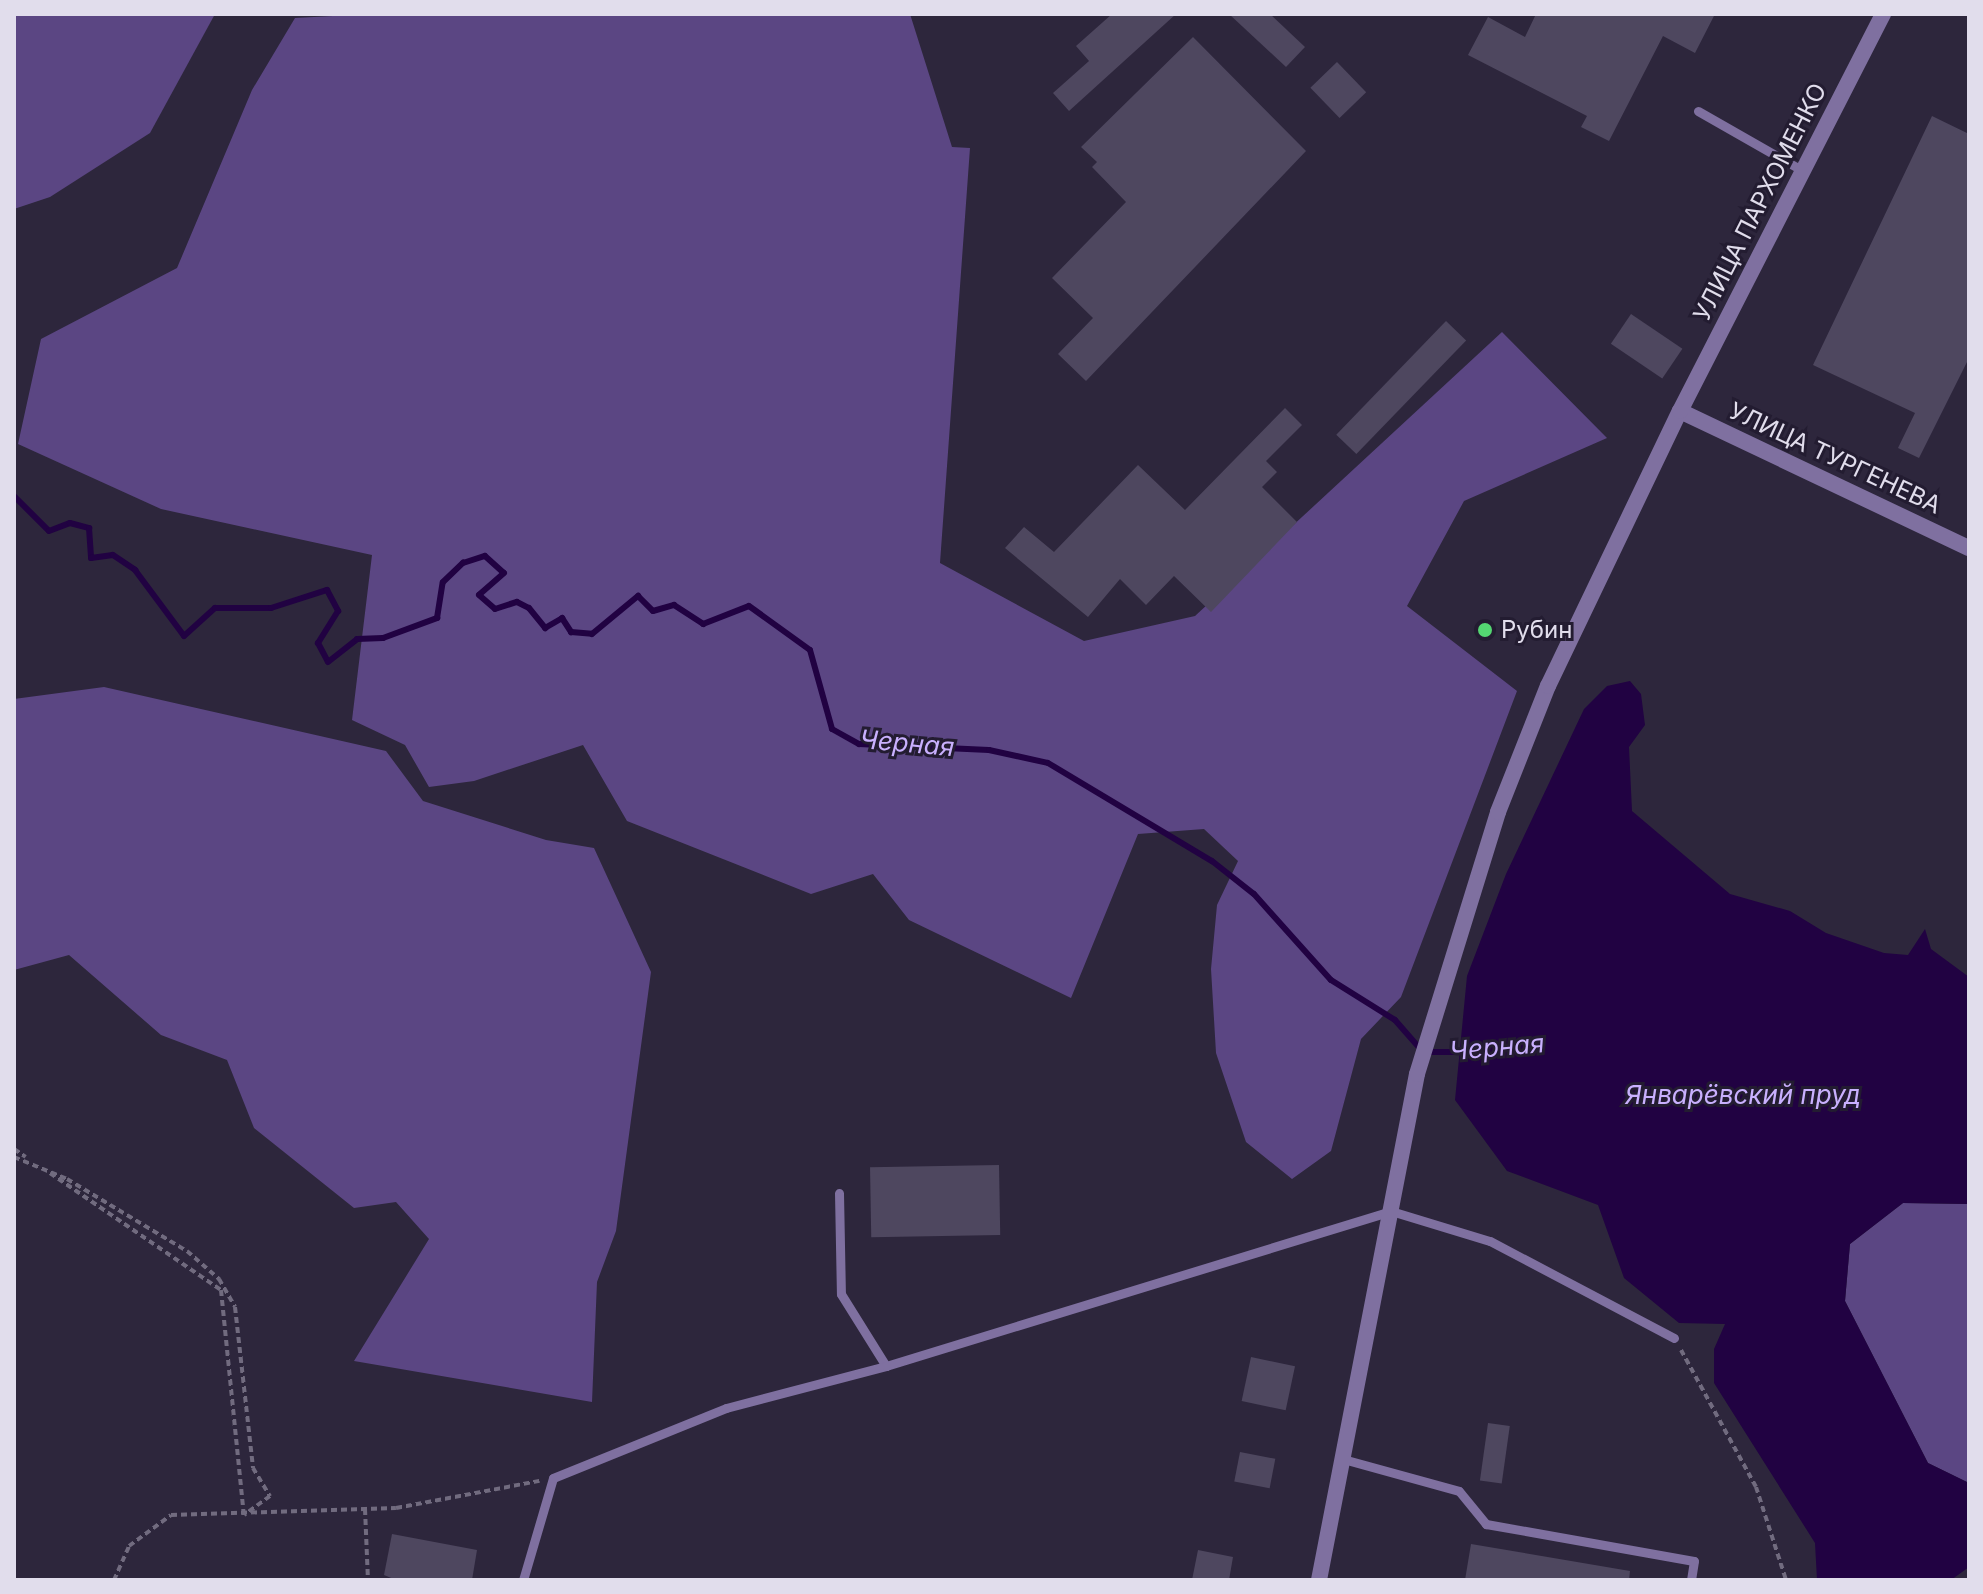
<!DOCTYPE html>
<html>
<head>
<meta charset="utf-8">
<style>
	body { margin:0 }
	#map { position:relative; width:1983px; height:1594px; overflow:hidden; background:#2d263c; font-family:Inter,sans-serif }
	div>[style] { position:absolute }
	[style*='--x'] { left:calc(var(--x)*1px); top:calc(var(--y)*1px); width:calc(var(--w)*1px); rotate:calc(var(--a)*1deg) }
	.green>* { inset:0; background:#5b4683 }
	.water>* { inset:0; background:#210242 }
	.stream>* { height:6px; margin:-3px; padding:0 3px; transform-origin:3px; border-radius:3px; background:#210242 }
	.building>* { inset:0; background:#4e475f; transform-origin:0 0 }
	.path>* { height:4px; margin-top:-2px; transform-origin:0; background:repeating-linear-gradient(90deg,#716b7f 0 6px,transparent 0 10px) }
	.service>* { height:9px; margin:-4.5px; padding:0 4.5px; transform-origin:4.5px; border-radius:4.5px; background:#7f70a0 }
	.tertiary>* { height:16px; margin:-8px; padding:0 8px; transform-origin:8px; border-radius:8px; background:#7f70a0 }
	.dots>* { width:22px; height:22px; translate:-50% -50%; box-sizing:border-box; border:4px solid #231c31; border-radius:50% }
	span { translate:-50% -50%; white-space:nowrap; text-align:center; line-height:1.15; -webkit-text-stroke:6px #231c31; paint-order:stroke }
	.street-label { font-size:24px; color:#e1ddec }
	.poi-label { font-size:24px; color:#e1ddec }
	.left { translate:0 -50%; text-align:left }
	.water-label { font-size:26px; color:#c9b0fe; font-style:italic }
	.frame { position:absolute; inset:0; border:16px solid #e1ddec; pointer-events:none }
</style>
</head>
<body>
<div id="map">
	<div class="green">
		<div style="clip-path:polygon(14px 14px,215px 14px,150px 133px,50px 197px,14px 209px)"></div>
		<div style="clip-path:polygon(371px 14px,910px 14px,952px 147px,970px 148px,940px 563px,1084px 641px,1195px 616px,1502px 332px,1607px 438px,1464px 501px,1407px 606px,1517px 691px,1401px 997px,1361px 1039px,1331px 1151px,1292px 1179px,1246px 1142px,1216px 1053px,1211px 969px,1217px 905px,1238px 861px,1204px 829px,1138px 834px,1071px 998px,909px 920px,873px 874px,811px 894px,627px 821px,583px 745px,474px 781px,429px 787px,405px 745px,352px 720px,372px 555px,161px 509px,18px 444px,41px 339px,177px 268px,252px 90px,295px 18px)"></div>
		<div style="clip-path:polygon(104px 687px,386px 751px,423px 801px,546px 840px,594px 848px,651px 972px,616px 1231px,597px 1282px,592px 1402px,354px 1361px,429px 1239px,396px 1202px,354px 1208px,254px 1128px,227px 1060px,161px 1035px,69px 955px,14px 970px,14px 699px)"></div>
		<div style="clip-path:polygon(1903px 1203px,1969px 1204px,1969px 1483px,1928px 1463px,1845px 1301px,1850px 1244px)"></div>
	</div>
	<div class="water">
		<div style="clip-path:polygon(1630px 681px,1641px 694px,1645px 725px,1629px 747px,1632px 811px,1730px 894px,1790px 911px,1826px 933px,1884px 953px,1908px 955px,1925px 929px,1931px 949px,1969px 977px,1969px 1204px,1903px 1203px,1850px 1244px,1845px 1301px,1928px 1463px,1969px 1483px,1969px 1567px,1951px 1580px,1817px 1580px,1815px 1543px,1714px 1383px,1714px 1349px,1725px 1324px,1679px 1323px,1624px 1278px,1598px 1205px,1507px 1171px,1455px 1100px,1467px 976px,1506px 874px,1584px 709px,1607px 686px)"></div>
	</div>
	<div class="stream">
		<div style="--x:14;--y:496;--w:49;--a:45"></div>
		<div style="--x:49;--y:531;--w:22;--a:-21"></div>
		<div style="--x:70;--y:523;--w:20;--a:15"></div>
		<div style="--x:89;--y:528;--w:30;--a:86"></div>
		<div style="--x:91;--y:558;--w:22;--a:-8"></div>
		<div style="--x:113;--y:555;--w:27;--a:34"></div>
		<div style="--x:135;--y:570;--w:82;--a:53.4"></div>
		<div style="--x:184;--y:636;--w:42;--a:-42.1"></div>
		<div style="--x:215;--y:608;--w:56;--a:0"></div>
		<div style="--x:271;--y:608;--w:59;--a:-17.8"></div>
		<div style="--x:327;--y:590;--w:24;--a:62"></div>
		<div style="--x:338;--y:611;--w:38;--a:122"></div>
		<div style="--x:318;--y:643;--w:21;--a:62"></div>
		<div style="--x:328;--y:662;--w:37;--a:-38"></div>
		<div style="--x:357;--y:639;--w:26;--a:-2"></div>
		<div style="--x:383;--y:638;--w:58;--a:-20.3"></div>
		<div style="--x:437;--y:618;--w:36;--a:-81"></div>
		<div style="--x:443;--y:582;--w:28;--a:-44"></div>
		<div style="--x:463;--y:563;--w:23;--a:-18"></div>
		<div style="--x:485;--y:556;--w:25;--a:42"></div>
		<div style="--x:504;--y:573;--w:33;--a:139"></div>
		<div style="--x:479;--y:595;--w:21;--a:41"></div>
		<div style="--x:495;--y:609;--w:23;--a:-18"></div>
		<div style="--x:517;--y:602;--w:13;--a:27"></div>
		<div style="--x:529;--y:608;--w:26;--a:51"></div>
		<div style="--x:545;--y:628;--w:20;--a:-30"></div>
		<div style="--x:562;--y:618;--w:17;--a:57"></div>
		<div style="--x:571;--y:632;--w:21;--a:5"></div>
		<div style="--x:592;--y:634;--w:60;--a:-39.6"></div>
		<div style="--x:638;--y:596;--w:21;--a:45"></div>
		<div style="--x:653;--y:611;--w:22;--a:-16"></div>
		<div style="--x:674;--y:605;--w:35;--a:33"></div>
		<div style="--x:703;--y:624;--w:49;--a:-21.4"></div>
		<div style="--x:749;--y:606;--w:75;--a:35.8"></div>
		<div style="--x:810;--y:650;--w:82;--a:74.4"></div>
		<div style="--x:832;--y:729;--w:31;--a:29"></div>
		<div style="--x:859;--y:744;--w:130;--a:2.6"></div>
		<div style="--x:989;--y:750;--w:60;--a:12.4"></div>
		<div style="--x:1048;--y:763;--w:191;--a:30.9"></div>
		<div style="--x:1212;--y:861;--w:53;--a:38.2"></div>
		<div style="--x:1254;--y:894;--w:115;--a:48.2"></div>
		<div style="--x:1331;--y:980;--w:75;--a:32"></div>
		<div style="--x:1395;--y:1020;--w:43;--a:48.8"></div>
		<div style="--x:1423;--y:1052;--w:45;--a:0"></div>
	</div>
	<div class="building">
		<div style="clip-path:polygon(1112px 14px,1176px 14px,1069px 111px,1053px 93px,1089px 61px,1076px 46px)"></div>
		<div style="clip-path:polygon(1229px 14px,1270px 14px,1305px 47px,1286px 67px)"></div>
		<div style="clip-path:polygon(1536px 14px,1715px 14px,1695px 53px,1663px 36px,1609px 141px,1581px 127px,1587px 116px,1468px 55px,1488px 17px,1525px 37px)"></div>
		<div style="clip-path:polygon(1193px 37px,1306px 151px,1086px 381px,1058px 354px,1093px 318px,1052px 278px,1126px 202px,1092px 167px,1097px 162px,1081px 147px)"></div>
		<div style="left:1337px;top:62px;width:42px;height:37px;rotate:46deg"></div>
		<div style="clip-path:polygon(1932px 116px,1969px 134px,1969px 358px,1919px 458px,1898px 448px,1915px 413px,1813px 365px)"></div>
		<div style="left:1631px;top:314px;width:62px;height:36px;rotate:34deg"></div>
		<div style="left:1446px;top:321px;width:28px;height:158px;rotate:44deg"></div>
		<div style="clip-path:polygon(1285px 408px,1302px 425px,1266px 461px,1277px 472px,1262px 487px,1297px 522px,1211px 612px,1174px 576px,1146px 605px,1120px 579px,1088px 617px,1005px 548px,1024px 527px,1054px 552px,1138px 465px,1185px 510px)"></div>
		<div style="left:999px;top:1165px;width:70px;height:129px;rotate:89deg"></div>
		<div style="left:1251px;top:1357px;width:45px;height:45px;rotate:12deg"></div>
		<div style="left:1488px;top:1423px;width:22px;height:58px;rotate:8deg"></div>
		<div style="left:1240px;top:1452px;width:36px;height:30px;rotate:11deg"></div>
		<div style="clip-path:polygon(392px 1534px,477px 1550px,472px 1580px,396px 1580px,384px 1575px)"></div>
		<div style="clip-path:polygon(1471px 1544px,1630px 1571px,1629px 1580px,1465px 1580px)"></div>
		<div style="clip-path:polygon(1198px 1550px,1233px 1557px,1229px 1580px,1192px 1580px)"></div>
	</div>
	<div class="path">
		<div style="--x:14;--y:1149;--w:14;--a:34"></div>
		<div style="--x:14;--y:1157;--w:57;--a:22.5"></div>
		<div style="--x:67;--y:1179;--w:140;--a:31"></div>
		<div style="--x:187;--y:1251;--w:43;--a:41.2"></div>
		<div style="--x:219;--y:1279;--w:32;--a:60"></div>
		<div style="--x:235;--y:1307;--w:162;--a:83.6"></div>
		<div style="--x:253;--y:1468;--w:33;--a:59"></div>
		<div style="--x:270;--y:1496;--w:32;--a:144"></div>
		<div style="--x:50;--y:1173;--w:207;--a:34.4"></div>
		<div style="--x:221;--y:1290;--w:226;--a:84.2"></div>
		<div style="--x:1681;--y:1350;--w:156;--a:61.3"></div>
		<div style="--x:1756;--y:1487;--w:98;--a:72.1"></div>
		<div style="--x:365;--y:1509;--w:71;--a:87.6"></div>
		<div style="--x:114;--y:1580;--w:37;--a:-66"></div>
		<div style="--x:129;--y:1546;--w:52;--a:-36.4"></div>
		<div style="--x:171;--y:1515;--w:225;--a:-1.8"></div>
		<div style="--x:396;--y:1508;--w:146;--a:-10.7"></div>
	</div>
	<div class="service">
		<div style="--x:1698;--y:111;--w:121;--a:29.7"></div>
		<div style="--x:839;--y:1193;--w:101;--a:88.9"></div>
		<div style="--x:841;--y:1294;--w:85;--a:58"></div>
		<div style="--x:1343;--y:1459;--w:120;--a:15.4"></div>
		<div style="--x:1459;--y:1491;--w:43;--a:50.7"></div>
		<div style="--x:1486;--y:1524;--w:211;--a:10.1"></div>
		<div style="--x:1694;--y:1561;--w:19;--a:99"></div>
		<div style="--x:523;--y:1580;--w:106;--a:-73.6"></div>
		<div style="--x:553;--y:1478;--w:187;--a:-22"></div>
		<div style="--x:726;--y:1408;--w:165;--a:-14.7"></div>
		<div style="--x:886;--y:1366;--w:528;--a:-17.06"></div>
		<div style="--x:1391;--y:1211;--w:103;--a:16.9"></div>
		<div style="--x:1490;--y:1241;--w:208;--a:27.8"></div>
	</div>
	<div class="tertiary">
		<div style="--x:1680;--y:411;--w:320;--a:25.4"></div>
		<div style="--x:1319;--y:1580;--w:515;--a:-79.04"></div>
		<div style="--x:1417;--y:1074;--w:274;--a:-72.8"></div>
		<div style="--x:1498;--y:812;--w:136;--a:-68.4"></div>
		<div style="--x:1548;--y:686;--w:305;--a:-64.4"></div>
		<div style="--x:1680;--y:411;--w:446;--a:-62.9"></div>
	</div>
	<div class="dots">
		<div style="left:1485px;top:630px;background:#54d672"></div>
	</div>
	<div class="street-label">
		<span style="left:1760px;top:202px;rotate:-63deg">УЛИЦА ПАРХОМЕНКО</span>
		<span style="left:1835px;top:458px;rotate:25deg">УЛИЦА ТУРГЕНЕВА</span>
	</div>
	<div class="poi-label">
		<span class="left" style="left:1501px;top:630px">Рубин</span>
	</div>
	<div class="water-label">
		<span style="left:907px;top:743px;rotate:5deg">Черная</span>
		<span style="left:1497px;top:1047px;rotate:-5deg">Черная</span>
		<span style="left:1743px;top:1095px">Январёвский пруд</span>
	</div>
	<div class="frame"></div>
</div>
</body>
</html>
